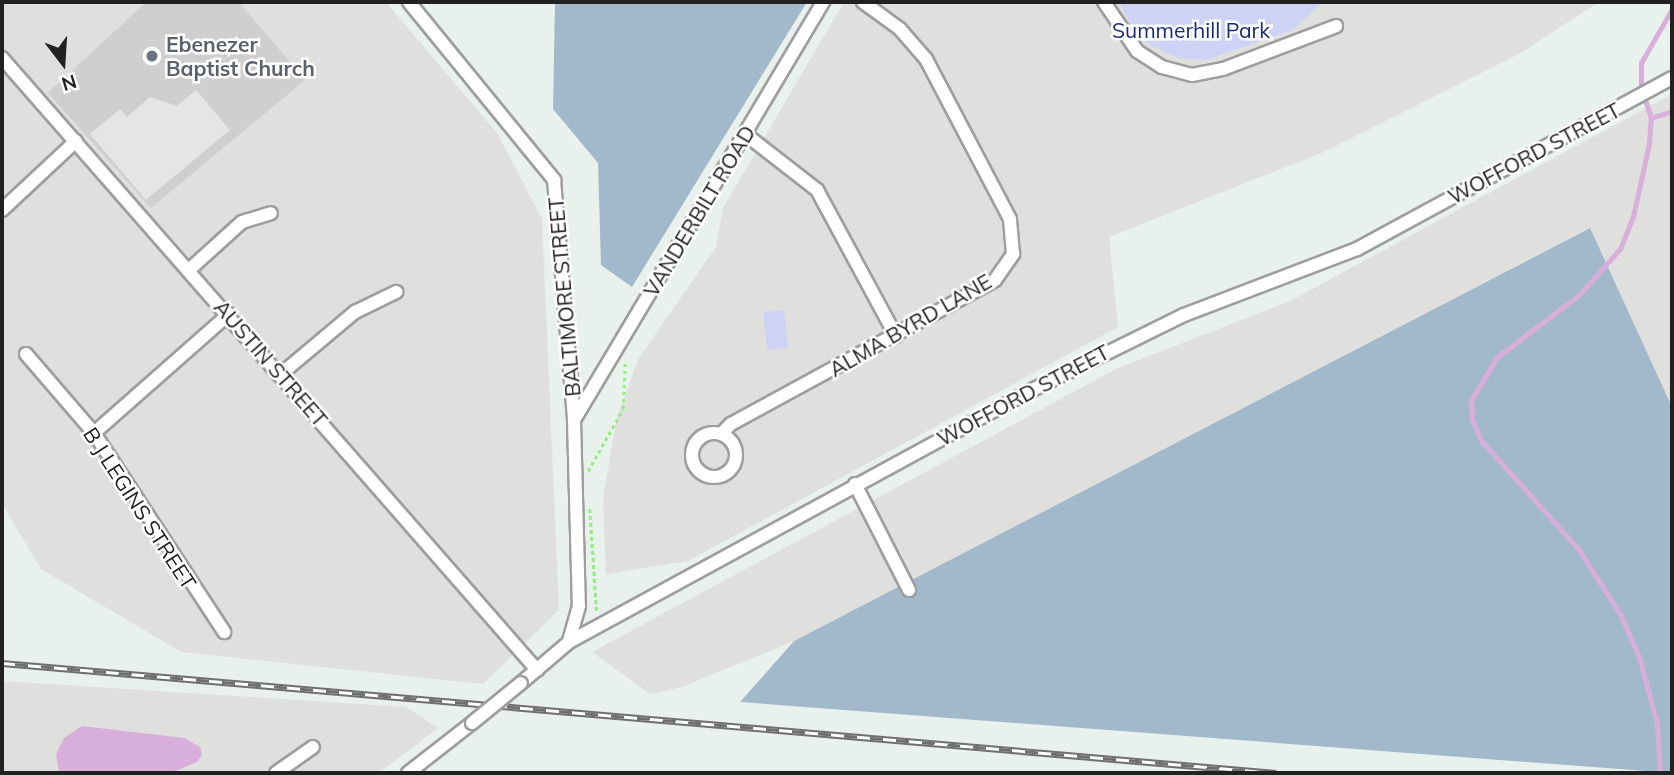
<!DOCTYPE html>
<html>
<head>
<meta charset="utf-8">
<style>
	body { margin:0 }
	#map { position:relative; width:1674px; height:775px; overflow:hidden; background:#e9f1ec; font-family:Mulish,sans-serif }
	div>[style] { position:absolute }
	[style*='--x'] { left:calc(var(--x)*1px); top:calc(var(--y)*1px); width:calc(var(--w)*1px); rotate:calc(var(--a)*1deg) }
	.residential>* { inset:0; background:#dfdfde }
	.religious>* { inset:0; background:#cfcfcf }
	.forest>* { inset:0; background:#a2b9cc }
	.park>* { inset:0; background:#ccd3f5; transform-origin:0 0 }
	.parking>* { inset:0; background:#e5e5e5 }
	.water>* { inset:0; background:#d8aeda }
	.stream>* { height:4.5px; margin:-2.25px; padding:0 2.25px; transform-origin:2.25px; border-radius:2.25px; background:#d8aeda }
	.path>* { height:2.5px; margin-top:-1.25px; transform-origin:0; background:repeating-linear-gradient(90deg,#90ee7d 0 3.5px,transparent 0 7px) }
	.roads { filter:drop-shadow(2px 0 #9e9e9e) drop-shadow(-2px 0 #9e9e9e) drop-shadow(0 2px #9e9e9e) drop-shadow(0 -2px #9e9e9e) }
	.minor>* { height:12px; margin:-6px; padding:0 6px; transform-origin:6px; border-radius:6px; background:#fff }
	.minor>.ring { margin:-6px; padding:0; box-sizing:content-box; background:none; border:12px solid #fff; border-radius:50% }
	.rail>* { height:7px; margin-top:-3.5px; transform-origin:0; background:repeating-linear-gradient(90deg,#fff 0 13px,#6f6f6f 0 26px); box-sizing:border-box; border-block:2px solid #6f6f6f }
	.bridges { filter:drop-shadow(2px 0 #9e9e9e) drop-shadow(-2px 0 #9e9e9e) drop-shadow(0 2px #9e9e9e) drop-shadow(0 -2px #9e9e9e) }
	.minor-bridge>* { height:12px; margin:-6px; padding:0 6px; transform-origin:6px; border-radius:6px; background:#fff }
	.dots>* { width:19px; height:19px; translate:-50% -50%; box-sizing:border-box; border:4px solid #fff; border-radius:50% }
	span { translate:-50% -50%; white-space:nowrap; text-align:center; line-height:1.15; -webkit-text-stroke:5px #fff; paint-order:stroke }
	.park-label { font-size:21px; color:#172978 }
	.worship-label { font-size:21px; color:#5b616d; font-weight:700 }
	.left { translate:0 -50%; text-align:left }
	.street-label { font-size:21px; color:#212121 }
	.frame { position:absolute; inset:0; border:4px solid #212121; pointer-events:none }
	.north { position:absolute; left:28px; top:28px; width:70px; height:70px; -webkit-text-stroke:5px #fff; paint-order:stroke; rotate:163deg; font-size:19px; font-weight:700; line-height:28px; text-align:center; color:#212121 }
	.north::after { content:''; display:block; margin:auto; width:24px; height:32px; background:#212121; clip-path:polygon(50% 0,100% 100%,50% 72%,0 100%) }
</style>
</head>
<body>
<div id="map">
	<div class="residential">
		<div style="clip-path:polygon(2px 2px,146px 2px,49px 93px,304px 80px,239px 2px,386px 2px,497px 133px,542px 219px,559px 610px,483px 684px,181px 652px,41px 569px,2px 504px)"></div>
		<div style="clip-path:polygon(844px 2px,1599px 2px,1519px 54px,1324px 152px,1109px 237px,1118px 327px,688px 561px,606px 574px,603px 498px,617px 417px,639px 358px,716px 247px,723px 208px)"></div>
		<div style="clip-path:polygon(1672px 94px,1672px 407px,1589px 228px,794px 641px,682px 687px,650px 694px,592px 652px,1116px 369px,1290px 301px)"></div>
		<div style="clip-path:polygon(2px 681px,406px 707px,438px 728px,379px 773px,2px 773px)"></div>
	</div>
	<div class="religious">
		<div style="clip-path:polygon(146px 2px,239px 2px,305px 80px,151px 208px,48px 93px)"></div>
	</div>
	<div class="forest">
		<div style="clip-path:polygon(555px 2px,807px 2px,632px 287px,601px 265px,598px 163px,553px 109px)"></div>
		<div style="clip-path:polygon(1590px 228px,1672px 407px,1672px 773px,740px 702px,794px 641px)"></div>
	</div>
	<div class="park">
		<div style="clip-path:polygon(1119px 2px,1323px 2px,1292px 30px,1206px 60px,1179px 58px,1152px 46px,1133px 29px)"></div>
		<div style="left:784px;top:310px;width:38px;height:21px;rotate:84deg"></div>
	</div>
	<div class="parking">
		<div style="clip-path:polygon(196px 90px,230px 130px,146px 200px,90px 134px,120px 109px,127px 117px,150px 97px,177px 106px)"></div>
	</div>
	<div class="water">
		<div style="clip-path:polygon(82px 726px,184px 738px,200px 747px,202px 755px,197px 762px,170px 773px,59px 773px,56px 754px,64px 738px)"></div>
	</div>
	<div class="stream">
		<div style="--x:1651;--y:118;--w:22;--a:-18"></div>
		<div style="--x:1660;--y:773;--w:50;--a:-93.4"></div>
		<div style="--x:1657;--y:723;--w:68;--a:-105.3"></div>
		<div style="--x:1639;--y:657;--w:45;--a:-113.7"></div>
		<div style="--x:1621;--y:616;--w:78;--a:-122.5"></div>
		<div style="--x:1579;--y:550;--w:145;--a:-131.9"></div>
		<div style="--x:1482;--y:442;--w:24;--a:-114"></div>
		<div style="--x:1472;--y:420;--w:19;--a:-93"></div>
		<div style="--x:1471;--y:401;--w:50;--a:-59.8"></div>
		<div style="--x:1496;--y:358;--w:104;--a:-37.2"></div>
		<div style="--x:1579;--y:295;--w:62;--a:-48.3"></div>
		<div style="--x:1620;--y:249;--w:35;--a:-68"></div>
		<div style="--x:1633;--y:217;--w:75;--a:-77.6"></div>
		<div style="--x:1649;--y:144;--w:26;--a:-86"></div>
		<div style="--x:1651;--y:118;--w:32;--a:-108"></div>
		<div style="--x:1641;--y:88;--w:25;--a:-90"></div>
		<div style="--x:1641;--y:63;--w:62;--a:-60.1"></div>
	</div>
	<div class="path">
		<div style="--x:588;--y:471;--w:71;--a:-60.6"></div>
		<div style="--x:623;--y:409;--w:48;--a:-87.6"></div>
		<div style="--x:590;--y:509;--w:105;--a:86.2"></div>
	</div>
	<div class="roads">
		<div class="minor">
			<div style="--x:409;--y:2;--w:230;--a:50.8"></div>
			<div style="--x:554;--y:180;--w:241;--a:85.2"></div>
			<div style="--x:574;--y:420;--w:186;--a:88.5"></div>
			<div style="--x:579;--y:606;--w:37;--a:106"></div>
			<div style="--x:1104;--y:2;--w:59;--a:56"></div>
			<div style="--x:1137;--y:51;--w:30;--a:33"></div>
			<div style="--x:1162;--y:67;--w:31;--a:15"></div>
			<div style="--x:1192;--y:75;--w:32;--a:-11"></div>
			<div style="--x:1223;--y:69;--w:121;--a:-20.8"></div>
			<div style="--x:2;--y:58;--w:813;--a:48.84"></div>
			<div style="--x:745;--y:134;--w:91;--a:37.9"></div>
			<div style="--x:817;--y:190;--w:166;--a:61.6"></div>
			<div style="--x:2;--y:210;--w:101;--a:-43"></div>
			<div style="--x:190;--y:269;--w:70;--a:-42.1"></div>
			<div style="--x:242;--y:222;--w:30;--a:-17"></div>
			<div style="--x:26;--y:354;--w:104;--a:49.3"></div>
			<div style="--x:94;--y:433;--w:238;--a:56.8"></div>
			<div style="--x:281;--y:374;--w:97;--a:-40"></div>
			<div style="--x:355;--y:312;--w:46;--a:-26"></div>
			<div style="--x:574;--y:420;--w:487;--a:-59.2"></div>
			<div class="ring" style="left:692px;top:433px;width:32px;height:32px"></div>
			<div style="--x:94;--y:433;--w:180;--a:-41.4"></div>
			<div style="--x:721;--y:434;--w:14;--a:-45"></div>
			<div style="--x:731;--y:424;--w:301;--a:-28.6"></div>
			<div style="--x:995;--y:280;--w:32;--a:-55"></div>
			<div style="--x:1013;--y:254;--w:35;--a:-95"></div>
			<div style="--x:1010;--y:219;--w:181;--a:-117.7"></div>
			<div style="--x:926;--y:59;--w:40;--a:-131"></div>
			<div style="--x:900;--y:29;--w:46;--a:-143.9"></div>
			<div style="--x:855;--y:484;--w:119;--a:63"></div>
			<div style="--x:521;--y:683;--w:63;--a:-40.5"></div>
			<div style="--x:569;--y:642;--w:520;--a:-28.58"></div>
			<div style="--x:1026;--y:393;--w:176;--a:-26.3"></div>
			<div style="--x:1184;--y:315;--w:185;--a:-20.9"></div>
			<div style="--x:1357;--y:249;--w:358;--a:-28.5"></div>
			<div style="--x:276;--y:773;--w:45;--a:-35.1"></div>
			<div style="--x:408;--y:773;--w:81;--a:-38"></div>
		</div>
	</div>
	<div class="rail">
		<div style="--x:2;--y:663;--w:1279;--a:4.93"></div>
	</div>
	<div class="bridges">
		<div class="minor-bridge">
			<div style="--x:472;--y:723;--w:63;--a:-39.2"></div>
		</div>
	</div>
	<div class="dots">
		<div style="left:152px;top:56px;background:#6b7280"></div>
	</div>
	<div class="park-label">
		<span style="left:1191px;top:30px">Summerhill Park</span>
	</div>
	<div class="worship-label">
		<span class="left" style="left:166px;top:56px">Ebenezer<br>Baptist Church</span>
	</div>
	<div class="street-label">
		<span style="left:1534px;top:153px;rotate:-28deg">WOFFORD STREET</span>
		<span style="left:699px;top:211px;rotate:-59deg">VANDERBILT ROAD</span>
		<span style="left:564px;top:297px;rotate:-95deg">BALTIMORE STREET</span>
		<span style="left:910px;top:325px;rotate:-30deg">ALMA BYRD LANE</span>
		<span style="left:271px;top:363px;rotate:49deg">AUSTIN STREET</span>
		<span style="left:1023px;top:395px;rotate:-28deg">WOFFORD STREET</span>
		<span style="left:140px;top:508px;rotate:57deg">B J LEGINS STREET</span>
	</div>
	<div class="frame"></div>
	<div class="north">N</div>
</div>
</body>
</html>
